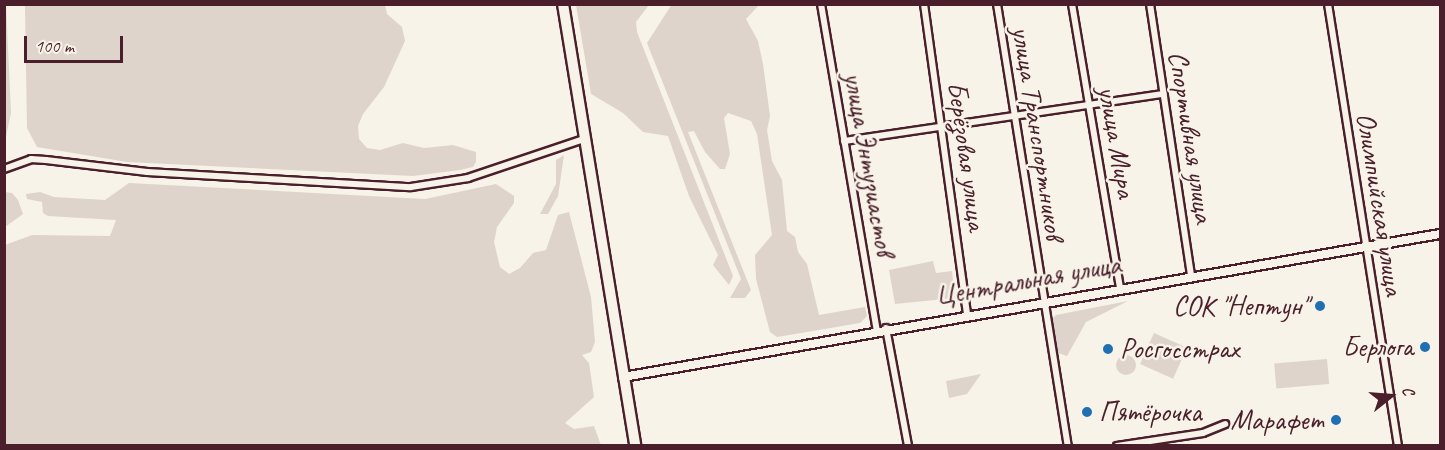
<!DOCTYPE html>
<html>
<head>
<meta charset="utf-8">
<style>
	body { margin:0 }
	#map { position:relative; width:1445px; height:450px; overflow:hidden; background:#f7f3e8; font-family:Caveat,sans-serif }
	div>[style] { position:absolute }
	[style*='--x'] { left:calc(var(--x)*1px); top:calc(var(--y)*1px); width:calc(var(--w)*1px); rotate:calc(var(--a)*1deg) }
	.green>* { inset:0; background:#ded4cc; transform-origin:0 0 }
	.round { border-radius:50% }
	.roads { filter:drop-shadow(2px 0 #4a1f2b) drop-shadow(-2px 0 #4a1f2b) drop-shadow(0 2px #4a1f2b) drop-shadow(0 -2px #4a1f2b) }
	.minor>* { height:6px; margin:-3px; padding:0 3px; transform-origin:3px; border-radius:3px; background:#f7f3e8 }
	.tertiary>* { height:8px; margin:-4px; padding:0 4px; transform-origin:4px; border-radius:4px; background:#f7f3e8 }
	.trunk>* { height:10px; margin:-5px; padding:0 5px; transform-origin:5px; border-radius:5px; background:#f7f3e8 }
	.dots>* { width:16px; height:16px; translate:-50% -50%; box-sizing:border-box; border:3px solid #f7f3e8; border-radius:50% }
	span { translate:-50% -50%; white-space:nowrap; text-align:center; line-height:1.15; -webkit-text-stroke:5px #f7f3e8; paint-order:stroke }
	.street-label { font-size:28px; color:#4a1f2b }
	.poi-label { font-size:28px; color:#4a1f2b }
	.right { translate:-100% -50%; text-align:right }
	.left { translate:0 -50%; text-align:left }
	.frame { position:absolute; inset:0; border:6px solid #4a1f2b; pointer-events:none }
	.north { position:absolute; left:1361px; top:366px; width:60px; height:60px; -webkit-text-stroke:4px #f7f3e8; paint-order:stroke; rotate:73deg; font-size:16px; font-weight:700; line-height:24px; text-align:center; color:#4a1f2b }
	.north::after { content:''; display:block; margin:auto; width:21px; height:27px; background:#4a1f2b; clip-path:polygon(50% 0,100% 100%,50% 72%,0 100%) }
	.scale { position:absolute; left:24px; top:36px; width:99px; height:27px; box-sizing:border-box; border:3px solid #4a1f2b; border-top:0; padding-left:8px; font-size:18px; line-height:21px; white-space:nowrap; color:#4a1f2b; -webkit-text-stroke:4px #f7f3e8; paint-order:stroke }
</style>
</head>
<body>
<div id="map">
	<div class="green">
		<div style="clip-path:polygon(6px 4px,11px 113px,5px 141px,4px 5px)"></div>
		<div style="clip-path:polygon(672px 4px,759px 5px,746px 19px,758px 41px,763px 64px,770px 116px,767px 130px,772px 161px,782px 180px,787px 231px,795px 237px,798px 252px,807px 264px,819px 315px,865px 307px,867px 316px,860px 323px,777px 337px,770px 332px,756px 279px,755px 255px,772px 235px,757px 134px,751px 121px,728px 113px,724px 118px,730px 154px,725px 169px,720px 169px,705px 152px,694px 131px,688px 132px,751px 290px,745px 298px,730px 298px,741px 279px,647px 43px)"></div>
		<div style="clip-path:polygon(25px 5px,385px 5px,387px 14px,402px 27px,405px 41px,384px 87px,363px 114px,358px 126px,359px 139px,367px 148px,380px 150px,403px 143px,424px 148px,453px 145px,476px 152px,476px 162px,473px 167px,460px 170px,413px 176px,127px 162px,37px 147px,27px 128px)"></div>
		<div style="clip-path:polygon(576px 5px,649px 5px,636px 22px,637px 32px,733px 276px,729px 285px,713px 265px,718px 255px,689px 196px,668px 136px,643px 132px,623px 113px,591px 94px)"></div>
		<div style="clip-path:polygon(564px 155px,558px 196px,548px 214px,540px 214px,556px 184px,556px 160px)"></div>
		<div style="clip-path:polygon(129px 183px,425px 199px,496px 184px,514px 196px,514px 203px,497px 227px,494px 242px,500px 267px,509px 274px,520px 268px,533px 253px,546px 250px,558px 215px,569px 212px,591px 297px,595px 342px,591px 352px,582px 355px,589px 363px,594px 397px,565px 423px,574px 429px,594px 426px,601px 445px,5px 445px,5px 245px,32px 235px,110px 236px,116px 220px,48px 216px,43px 213px,42px 202px,27px 199px,26px 194px,40px 192px,54px 197px,105px 200px)"></div>
		<div style="clip-path:polygon(5px 192px,12px 193px,18px 200px,23px 214px,5px 227px)"></div>
		<div style="clip-path:polygon(933px 261px,936px 273px,952px 271px,955px 298px,895px 304px,889px 270px)"></div>
		<div style="clip-path:polygon(1128px 301px,1086px 322px,1067px 356px,1058px 353px,1052px 319px,1056px 315px)"></div>
		<div style="left:1154px;top:333px;width:36px;height:34px;rotate:24deg"></div>
		<div class="round" style="left:1116px;top:355px;width:20px;height:20px"></div>
		<div style="left:1327px;top:359px;width:25px;height:53px;rotate:85deg"></div>
		<div style="clip-path:polygon(981px 374px,967px 394px,949px 398px,946px 381px)"></div>
	</div>
	<div class="roads">
		<div class="minor">
			<div style="--x:821;--y:4;--w:331;--a:80.3"></div>
			<div style="--x:924;--y:4;--w:312;--a:82.1"></div>
			<div style="--x:997;--y:4;--w:448;--a:80.9"></div>
			<div style="--x:1072;--y:4;--w:287;--a:80.4"></div>
			<div style="--x:1150;--y:4;--w:274;--a:81.4"></div>
			<div style="--x:1328;--y:4;--w:448;--a:81"></div>
			<div style="--x:844;--y:141;--w:323;--a:-8.4"></div>
			<div style="--x:4;--y:169;--w:29;--a:-20"></div>
			<div style="--x:31;--y:159;--w:15;--a:4"></div>
			<div style="--x:46;--y:160;--w:102;--a:6.8"></div>
			<div style="--x:147;--y:172;--w:264;--a:3.3"></div>
			<div style="--x:411;--y:187;--w:58;--a:-9"></div>
			<div style="--x:468;--y:178;--w:122;--a:-18.6"></div>
			<div style="--x:886;--y:328;--w:120;--a:79.4"></div>
			<div style="--x:1117;--y:446;--w:87;--a:-8.6"></div>
			<div style="--x:1203;--y:433;--w:24;--a:-22"></div>
		</div>
		<div class="tertiary">
			<div style="--x:623;--y:377;--w:829;--a:-9.93"></div>
		</div>
		<div class="trunk">
			<div style="--x:563;--y:4;--w:448;--a:80.7"></div>
		</div>
	</div>
	<div class="dots">
		<div style="left:1320px;top:306px;background:#1f6fb2"></div>
		<div style="left:1425px;top:347px;background:#1f6fb2"></div>
		<div style="left:1108px;top:349px;background:#1f6fb2"></div>
		<div style="left:1087px;top:412px;background:#1f6fb2"></div>
		<div style="left:1336px;top:420px;background:#1f6fb2"></div>
	</div>
	<div class="street-label">
		<span style="left:1038px;top:133px;rotate:81deg">улица Транспортников</span>
		<span style="left:1191px;top:137px;rotate:81deg">Спортивная улица</span>
		<span style="left:1117px;top:142px;rotate:80deg">улица Мира</span>
		<span style="left:967px;top:156px;rotate:82deg">Берёзовая улица</span>
		<span style="left:869px;top:164px;rotate:80deg">улица Энтузиастов</span>
		<span style="left:1380px;top:204px;rotate:81deg">Олимпийская улица</span>
		<span style="left:1028px;top:280px;rotate:-10deg">Центральная улица</span>
	</div>
	<div class="poi-label">
		<span class="right" style="left:1308px;top:306px">СОК "Нептун"</span>
		<span class="right" style="left:1413px;top:347px">Берлога</span>
		<span class="left" style="left:1120px;top:349px">Росгосстрах</span>
		<span class="left" style="left:1099px;top:412px">Пятёрочка</span>
		<span class="right" style="left:1324px;top:420px">Марафет</span>
	</div>
	<div class="frame"></div>
	<div class="north">С</div>
	<div class="scale">100 m</div>
</div>
</body>
</html>
